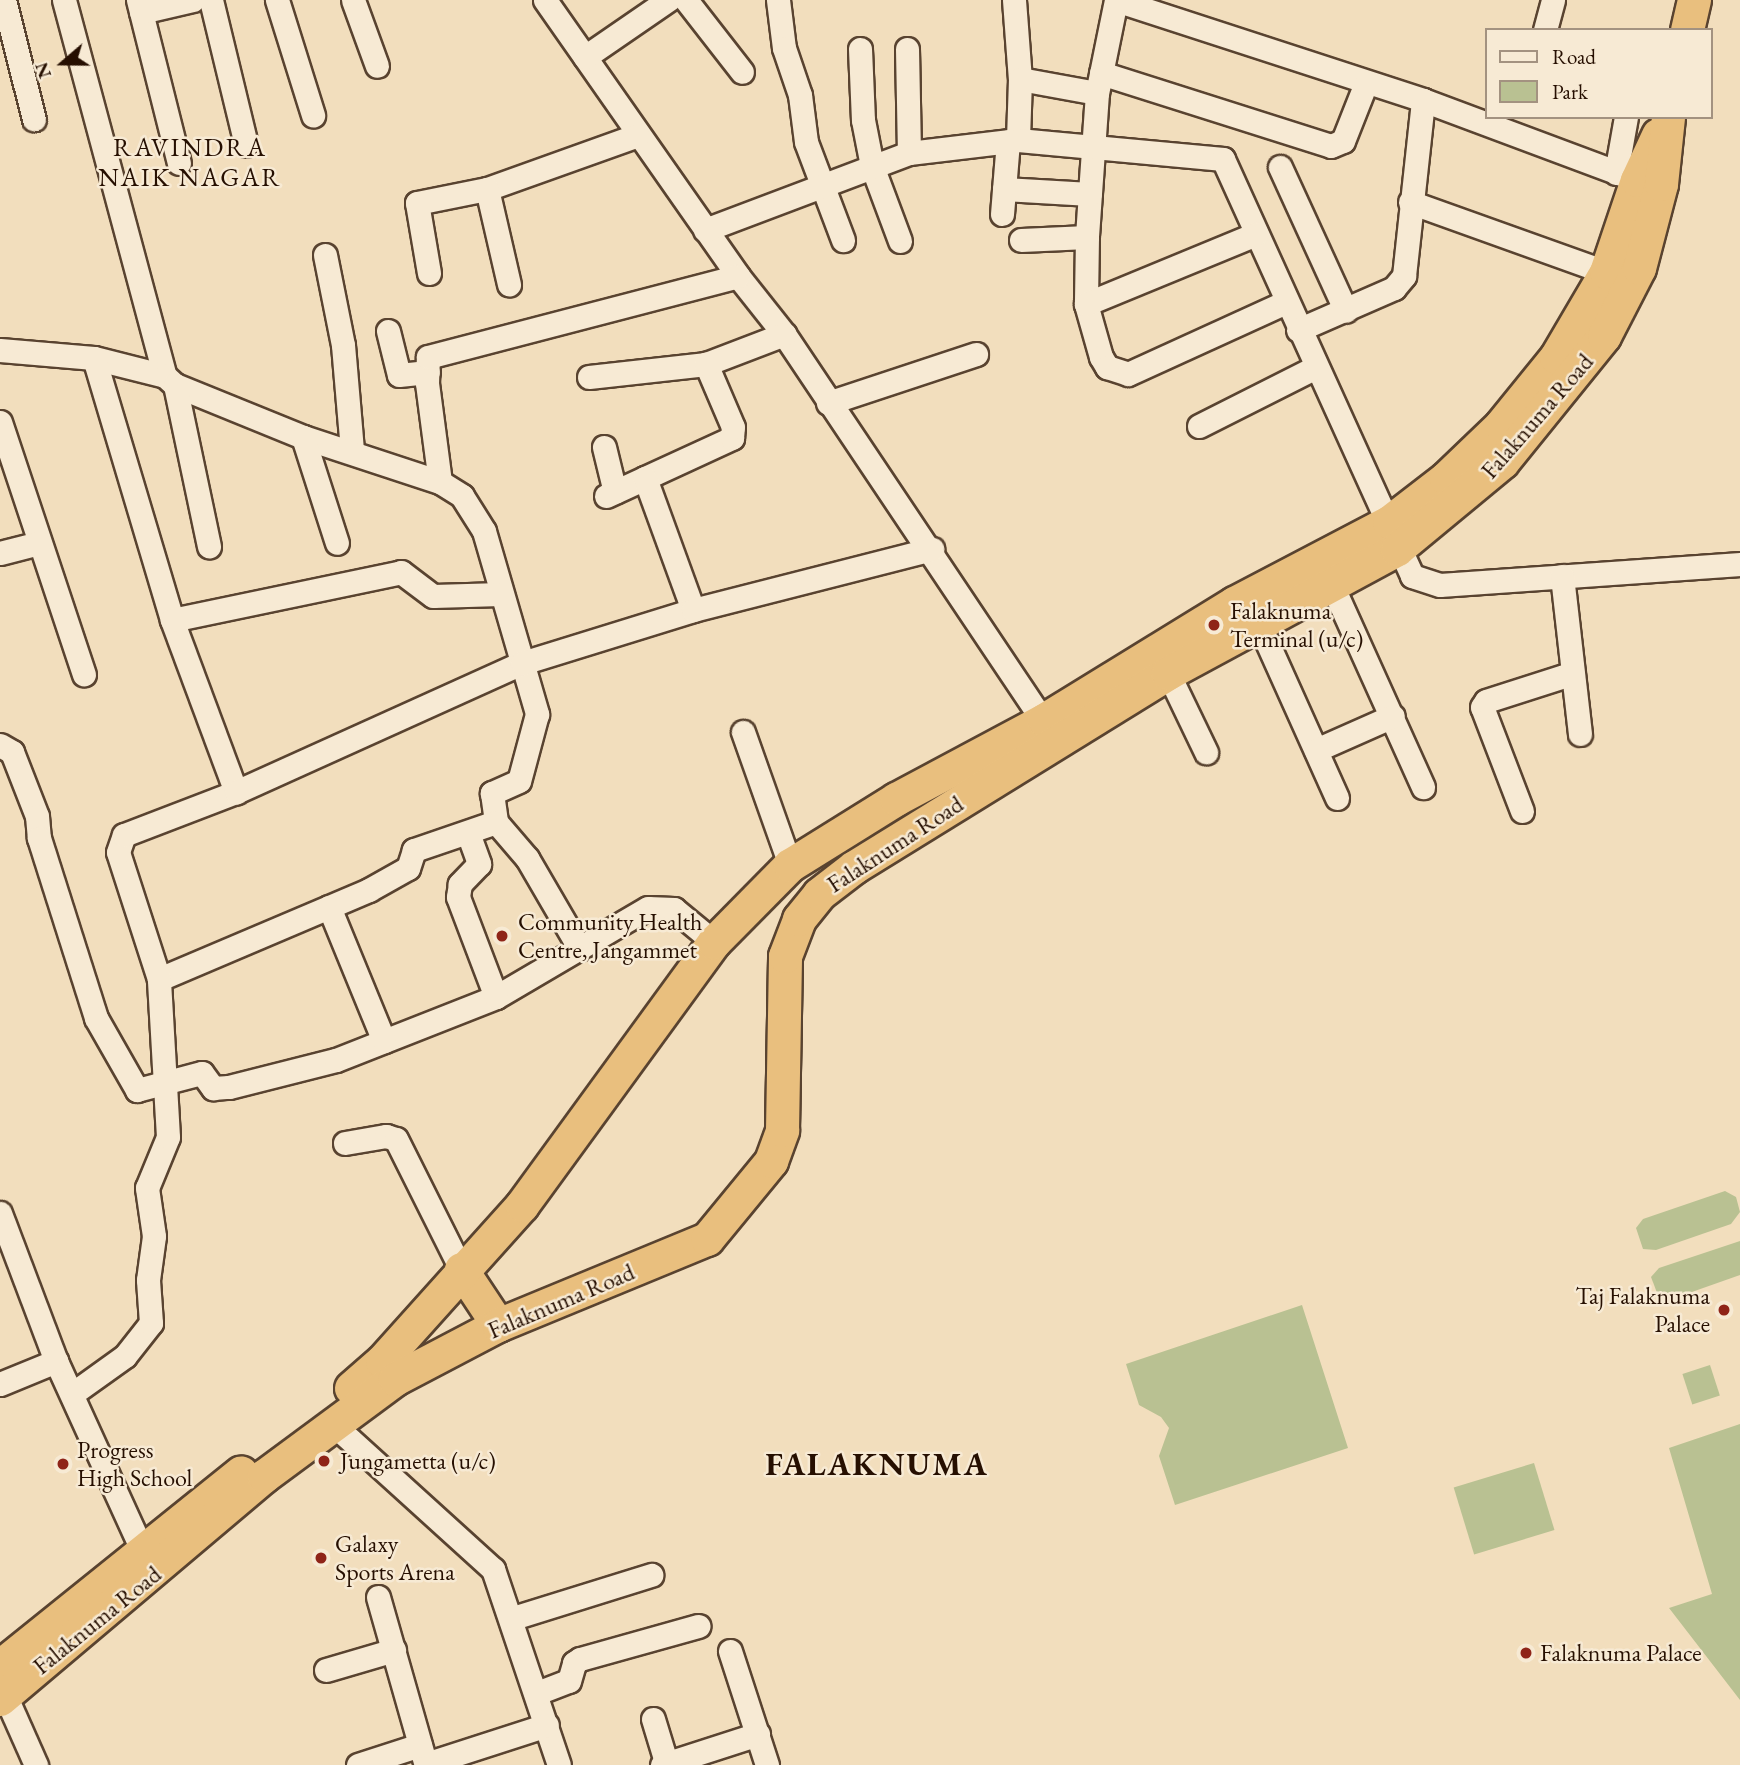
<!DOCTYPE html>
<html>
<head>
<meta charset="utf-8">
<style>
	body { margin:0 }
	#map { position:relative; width:1740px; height:1765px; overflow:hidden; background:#f2debd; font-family:"EB Garamond",serif }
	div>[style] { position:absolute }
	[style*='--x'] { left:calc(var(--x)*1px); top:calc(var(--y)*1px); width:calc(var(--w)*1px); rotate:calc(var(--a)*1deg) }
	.green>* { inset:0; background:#b9c192; transform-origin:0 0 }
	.roads { filter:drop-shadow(2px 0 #594330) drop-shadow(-2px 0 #594330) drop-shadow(0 2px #594330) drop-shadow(0 -2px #594330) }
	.minor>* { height:23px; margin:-11.5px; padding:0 11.5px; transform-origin:11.5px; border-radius:11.5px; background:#f7ead4 }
	.highway>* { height:33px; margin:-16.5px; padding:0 16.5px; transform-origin:16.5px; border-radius:16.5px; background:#e9bf7e }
	.dots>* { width:19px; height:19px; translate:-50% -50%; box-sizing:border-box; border:4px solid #f7ead4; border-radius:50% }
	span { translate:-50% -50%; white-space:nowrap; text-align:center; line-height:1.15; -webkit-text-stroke:5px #f7ead4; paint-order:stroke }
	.street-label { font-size:24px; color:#260f01 }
	.poi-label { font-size:24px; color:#260f01 }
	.left { translate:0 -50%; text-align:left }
	.right { translate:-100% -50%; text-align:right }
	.neighbourhood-label { font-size:26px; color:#260f01; letter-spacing:2px }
	.district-label { font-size:32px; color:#260f01; font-weight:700; letter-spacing:2px }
	.legend { position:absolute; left:1485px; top:28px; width:228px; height:91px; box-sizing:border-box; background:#f7ead4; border:2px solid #a39280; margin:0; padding:9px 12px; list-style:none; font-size:21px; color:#260f01 }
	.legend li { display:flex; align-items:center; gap:14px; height:35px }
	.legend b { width:35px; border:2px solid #a39280 }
	.north { position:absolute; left:28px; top:28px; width:70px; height:70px; -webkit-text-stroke:5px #f7ead4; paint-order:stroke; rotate:250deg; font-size:19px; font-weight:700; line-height:28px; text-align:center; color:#260f01 }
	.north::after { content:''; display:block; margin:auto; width:24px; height:32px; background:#260f01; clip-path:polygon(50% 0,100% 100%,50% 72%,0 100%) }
</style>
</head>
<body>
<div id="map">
	<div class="green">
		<div style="clip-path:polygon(1725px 1191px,1736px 1197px,1740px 1212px,1731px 1224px,1656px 1250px,1643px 1249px,1636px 1228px,1643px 1219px)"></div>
		<div style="clip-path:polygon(1740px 1241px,1740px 1275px,1672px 1299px,1659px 1298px,1651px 1277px,1659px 1268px)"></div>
		<div style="clip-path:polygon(1302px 1305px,1348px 1448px,1175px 1505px,1159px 1456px,1169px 1428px,1161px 1417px,1139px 1405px,1126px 1364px)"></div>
		<div style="left:1710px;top:1365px;width:32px;height:29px;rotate:72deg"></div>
		<div style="clip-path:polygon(1740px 1424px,1740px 1700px,1669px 1608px,1712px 1594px,1669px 1448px)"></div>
		<div style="left:1534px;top:1463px;width:70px;height:84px;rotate:73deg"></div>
	</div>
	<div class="roads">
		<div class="minor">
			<div style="--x:4;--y:0;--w:123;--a:75.9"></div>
			<div style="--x:64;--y:0;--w:389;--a:75"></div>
			<div style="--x:138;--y:0;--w:168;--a:75.9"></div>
			<div style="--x:211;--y:0;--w:149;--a:76.4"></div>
			<div style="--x:277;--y:0;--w:121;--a:72.6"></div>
			<div style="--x:353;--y:0;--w:70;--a:70"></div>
			<div style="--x:545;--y:0;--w:337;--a:55"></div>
			<div style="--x:738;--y:276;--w:74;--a:51.6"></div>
			<div style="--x:784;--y:334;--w:478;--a:56.2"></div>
			<div style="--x:686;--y:0;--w:91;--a:52.1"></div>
			<div style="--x:778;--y:0;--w:48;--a:82.9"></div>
			<div style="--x:784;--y:48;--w:50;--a:71.2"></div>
			<div style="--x:800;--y:95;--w:47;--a:82.7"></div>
			<div style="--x:806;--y:142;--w:105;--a:69.3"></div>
			<div style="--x:1014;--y:0;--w:79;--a:85.7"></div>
			<div style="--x:1020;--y:79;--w:61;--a:91.9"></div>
			<div style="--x:1116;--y:0;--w:95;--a:101.5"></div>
			<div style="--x:1097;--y:93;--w:144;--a:94"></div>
			<div style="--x:1087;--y:237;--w:67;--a:90.9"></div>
			<div style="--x:1086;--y:304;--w:55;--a:74.2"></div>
			<div style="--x:1101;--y:357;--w:12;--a:59"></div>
			<div style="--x:1107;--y:367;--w:22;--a:18"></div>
			<div style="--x:1128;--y:374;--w:171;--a:-24.5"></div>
			<div style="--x:1116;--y:0;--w:323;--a:18"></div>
			<div style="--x:1423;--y:100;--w:228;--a:20.5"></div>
			<div style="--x:141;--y:12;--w:53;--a:-13"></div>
			<div style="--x:1545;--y:30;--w:31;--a:-75"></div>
			<div style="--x:860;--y:49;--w:71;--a:87.6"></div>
			<div style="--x:863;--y:120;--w:47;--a:78.9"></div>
			<div style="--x:872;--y:166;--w:80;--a:69.5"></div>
			<div style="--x:907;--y:49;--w:104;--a:88.9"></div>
			<div style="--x:585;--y:57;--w:101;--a:-34.5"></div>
			<div style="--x:1101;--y:73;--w:241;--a:17.6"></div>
			<div style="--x:1331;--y:146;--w:13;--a:-23"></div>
			<div style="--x:1343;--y:141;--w:62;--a:-68.4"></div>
			<div style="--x:1020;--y:79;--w:78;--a:10.3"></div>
			<div style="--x:1280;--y:167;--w:158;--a:65.4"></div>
			<div style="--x:1616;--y:173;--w:57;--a:-79.9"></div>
			<div style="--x:487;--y:189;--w:160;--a:-19.7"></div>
			<div style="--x:1004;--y:189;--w:86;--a:3.3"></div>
			<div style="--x:1410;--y:202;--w:208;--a:19.7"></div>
			<div style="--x:1002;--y:214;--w:73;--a:-85.3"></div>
			<div style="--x:705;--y:230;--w:218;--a:-20.7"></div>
			<div style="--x:909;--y:153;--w:110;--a:-6.8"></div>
			<div style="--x:1018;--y:140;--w:206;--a:5.3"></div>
			<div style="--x:1223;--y:159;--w:458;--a:65.6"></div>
			<div style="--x:1412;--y:576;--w:29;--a:18"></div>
			<div style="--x:1440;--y:585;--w:301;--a:-4"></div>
			<div style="--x:1021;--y:240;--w:66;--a:-2.6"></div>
			<div style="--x:325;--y:255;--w:92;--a:78.7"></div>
			<div style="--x:343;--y:345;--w:106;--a:85.1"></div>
			<div style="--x:429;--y:273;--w:71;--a:-99.7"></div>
			<div style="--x:417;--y:203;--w:71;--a:-11.3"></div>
			<div style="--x:487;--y:189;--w:98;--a:77"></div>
			<div style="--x:1086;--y:304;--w:184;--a:-22.4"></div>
			<div style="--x:1298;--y:330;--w:105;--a:-23.6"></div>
			<div style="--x:1394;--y:288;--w:16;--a:-50"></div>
			<div style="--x:1404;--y:276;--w:177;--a:-83.8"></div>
			<div style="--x:388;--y:331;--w:45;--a:76"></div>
			<div style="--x:399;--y:375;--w:29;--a:-6"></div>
			<div style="--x:0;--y:350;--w:94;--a:4.9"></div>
			<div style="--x:94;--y:358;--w:73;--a:14.2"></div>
			<div style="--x:165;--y:376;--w:13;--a:42"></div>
			<div style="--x:175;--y:385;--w:138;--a:22.1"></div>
			<div style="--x:303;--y:437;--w:144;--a:18.2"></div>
			<div style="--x:440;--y:482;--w:26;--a:32"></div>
			<div style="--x:462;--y:496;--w:41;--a:57.8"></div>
			<div style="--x:484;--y:531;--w:191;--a:73.8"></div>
			<div style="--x:537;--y:714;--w:69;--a:105"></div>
			<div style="--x:519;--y:781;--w:30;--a:156"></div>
			<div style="--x:492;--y:793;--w:29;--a:82"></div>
			<div style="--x:496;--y:822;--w:87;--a:161.1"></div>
			<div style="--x:414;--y:850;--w:19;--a:108"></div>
			<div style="--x:408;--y:868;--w:45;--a:150.6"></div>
			<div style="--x:369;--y:890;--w:228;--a:157"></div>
			<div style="--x:94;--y:358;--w:273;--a:73.4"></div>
			<div style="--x:172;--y:620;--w:184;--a:69.6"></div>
			<div style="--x:589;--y:377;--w:118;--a:-6.3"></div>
			<div style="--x:175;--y:385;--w:165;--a:78.1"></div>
			<div style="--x:828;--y:403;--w:156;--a:-18.3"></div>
			<div style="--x:0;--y:422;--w:266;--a:71.6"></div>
			<div style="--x:1199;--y:426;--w:131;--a:-26.8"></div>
			<div style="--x:303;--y:437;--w:111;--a:72.2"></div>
			<div style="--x:604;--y:447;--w:46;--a:76.3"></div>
			<div style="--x:645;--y:478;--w:96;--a:-24.7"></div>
			<div style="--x:732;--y:438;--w:11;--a:-85"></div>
			<div style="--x:733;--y:427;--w:69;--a:-113.2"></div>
			<div style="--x:706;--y:364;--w:84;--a:-21"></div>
			<div style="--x:440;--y:482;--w:100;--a:-97.5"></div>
			<div style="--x:427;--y:383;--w:26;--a:-88"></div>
			<div style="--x:428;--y:357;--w:320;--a:-14.6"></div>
			<div style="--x:606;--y:496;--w:43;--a:-24.8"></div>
			<div style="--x:645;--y:478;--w:140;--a:70"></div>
			<div style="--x:0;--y:553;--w:40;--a:-14.4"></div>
			<div style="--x:1562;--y:576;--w:159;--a:83.5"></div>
			<div style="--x:1331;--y:583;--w:224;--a:65.7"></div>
			<div style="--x:172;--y:620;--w:234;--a:-11.8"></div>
			<div style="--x:401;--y:572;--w:40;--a:37"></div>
			<div style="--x:433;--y:596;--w:68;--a:-1.7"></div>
			<div style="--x:1258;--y:622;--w:193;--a:65.8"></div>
			<div style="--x:1168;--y:673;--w:88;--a:64.3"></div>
			<div style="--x:743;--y:732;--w:141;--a:70.5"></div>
			<div style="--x:0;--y:745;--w:14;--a:30"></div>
			<div style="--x:12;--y:752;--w:69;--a:68.7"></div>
			<div style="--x:37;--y:816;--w:22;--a:85"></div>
			<div style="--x:39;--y:838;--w:189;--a:72.4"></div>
			<div style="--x:96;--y:1018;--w:83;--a:60.3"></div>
			<div style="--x:137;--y:1090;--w:67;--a:-14.7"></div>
			<div style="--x:202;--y:1073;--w:19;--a:54"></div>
			<div style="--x:213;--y:1088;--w:16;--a:-4"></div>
			<div style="--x:229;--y:1087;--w:110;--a:-14.2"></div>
			<div style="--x:336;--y:1060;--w:172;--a:-21.5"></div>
			<div style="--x:496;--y:997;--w:176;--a:-30.4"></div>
			<div style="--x:648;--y:908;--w:26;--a:2"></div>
			<div style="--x:674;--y:909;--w:52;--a:39.5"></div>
			<div style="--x:1316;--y:750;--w:84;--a:-23.8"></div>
			<div style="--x:1522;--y:811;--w:111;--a:-111"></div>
			<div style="--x:1482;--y:707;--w:7;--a:-56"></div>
			<div style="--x:1486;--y:701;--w:91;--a:-17.8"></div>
			<div style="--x:496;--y:822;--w:48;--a:49.3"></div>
			<div style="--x:527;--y:858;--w:105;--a:59.8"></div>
			<div style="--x:468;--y:833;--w:33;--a:70"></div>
			<div style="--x:479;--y:864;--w:28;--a:134"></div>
			<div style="--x:460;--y:884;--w:13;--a:99"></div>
			<div style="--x:458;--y:897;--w:107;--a:69.2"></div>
			<div style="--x:329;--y:907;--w:145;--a:67.7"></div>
			<div style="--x:345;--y:1143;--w:42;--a:-9.7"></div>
			<div style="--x:386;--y:1136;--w:10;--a:17"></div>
			<div style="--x:396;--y:1139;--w:145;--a:63.4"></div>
			<div style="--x:0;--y:1213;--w:158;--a:69.3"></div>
			<div style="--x:56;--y:1361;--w:208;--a:65.5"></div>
			<div style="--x:0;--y:1384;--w:61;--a:-22.3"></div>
			<div style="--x:72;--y:1394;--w:65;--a:-35.6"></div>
			<div style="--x:125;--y:1356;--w:42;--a:-51.8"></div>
			<div style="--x:151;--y:1323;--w:43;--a:-94"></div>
			<div style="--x:148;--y:1280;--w:44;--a:-82.2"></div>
			<div style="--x:154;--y:1236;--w:49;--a:-98.3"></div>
			<div style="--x:147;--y:1188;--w:55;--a:-67.6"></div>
			<div style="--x:168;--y:1137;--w:158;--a:-93.3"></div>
			<div style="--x:159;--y:979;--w:133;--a:-107.9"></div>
			<div style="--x:118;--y:852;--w:18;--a:-71"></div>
			<div style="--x:124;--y:835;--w:120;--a:-21"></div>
			<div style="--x:236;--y:792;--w:314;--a:-24.3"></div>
			<div style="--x:522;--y:663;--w:179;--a:-17.2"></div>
			<div style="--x:693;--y:610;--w:247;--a:-14.3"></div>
			<div style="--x:334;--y:1425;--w:215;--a:42.2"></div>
			<div style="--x:493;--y:1569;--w:207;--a:71.4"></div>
			<div style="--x:378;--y:1597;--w:175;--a:74.1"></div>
			<div style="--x:513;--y:1618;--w:145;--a:-17.3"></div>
			<div style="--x:730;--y:1651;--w:120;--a:72"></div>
			<div style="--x:326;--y:1670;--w:71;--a:-16.4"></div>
			<div style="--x:537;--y:1693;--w:34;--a:-21"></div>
			<div style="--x:569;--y:1681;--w:19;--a:-74"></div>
			<div style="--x:574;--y:1663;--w:7;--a:-34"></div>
			<div style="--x:580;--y:1659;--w:123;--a:-15.6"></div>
			<div style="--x:5;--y:1695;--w:77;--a:66.1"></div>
			<div style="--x:653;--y:1719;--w:48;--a:73.1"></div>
			<div style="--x:426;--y:1764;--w:127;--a:-17.9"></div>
			<div style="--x:358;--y:1765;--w:65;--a:-17.9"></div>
			<div style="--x:662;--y:1765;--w:101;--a:-17.9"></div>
		</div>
		<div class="highway">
			<div style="--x:1687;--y:30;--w:31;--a:-77"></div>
			<div style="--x:461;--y:1269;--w:67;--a:56.5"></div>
			<div style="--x:351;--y:1388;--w:41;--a:-41.1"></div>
			<div style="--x:382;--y:1361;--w:210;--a:-48.1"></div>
			<div style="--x:522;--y:1205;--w:326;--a:-53.9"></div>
			<div style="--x:714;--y:942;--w:108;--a:-45.4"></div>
			<div style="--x:790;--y:865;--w:125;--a:-31.9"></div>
			<div style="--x:896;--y:799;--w:168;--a:-28.1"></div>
			<div style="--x:1044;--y:720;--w:223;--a:-31.6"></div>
			<div style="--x:1234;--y:603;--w:175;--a:-27.6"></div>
			<div style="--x:1389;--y:522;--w:72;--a:-37.7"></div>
			<div style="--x:1446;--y:478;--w:76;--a:-43.9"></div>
			<div style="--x:1501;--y:425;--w:87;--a:-51"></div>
			<div style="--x:1556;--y:357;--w:99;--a:-59.5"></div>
			<div style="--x:1606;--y:272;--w:97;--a:-71.4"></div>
			<div style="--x:1637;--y:180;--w:50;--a:-65"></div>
			<div style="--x:0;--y:1666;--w:309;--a:-38.8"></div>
			<div style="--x:0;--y:1699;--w:346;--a:-40.2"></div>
			<div style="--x:264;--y:1476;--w:163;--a:-36.5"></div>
			<div style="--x:395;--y:1379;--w:116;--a:-27.7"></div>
			<div style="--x:498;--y:1325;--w:226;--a:-22.4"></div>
			<div style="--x:707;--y:1239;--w:101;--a:-50.6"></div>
			<div style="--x:771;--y:1161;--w:33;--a:-70"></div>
			<div style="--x:782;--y:1130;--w:174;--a:-89"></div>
			<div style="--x:785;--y:956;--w:40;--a:-69"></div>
			<div style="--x:799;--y:919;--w:32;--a:-51"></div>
			<div style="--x:819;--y:894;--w:44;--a:-37.6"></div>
			<div style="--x:854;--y:867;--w:369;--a:-31.7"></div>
			<div style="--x:1168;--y:673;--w:260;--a:-28.4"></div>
			<div style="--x:1397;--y:549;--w:136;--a:-39.6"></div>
			<div style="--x:1502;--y:462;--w:162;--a:-51"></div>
			<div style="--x:1604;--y:336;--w:76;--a:-62.8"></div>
			<div style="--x:1639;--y:268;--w:87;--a:-75.3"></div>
			<div style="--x:1661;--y:184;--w:67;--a:-84"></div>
		</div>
	</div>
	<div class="dots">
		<div style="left:1214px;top:625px;background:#8f2418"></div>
		<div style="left:502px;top:936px;background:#8f2418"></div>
		<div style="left:1724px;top:1310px;background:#8f2418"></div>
		<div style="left:324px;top:1461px;background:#8f2418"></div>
		<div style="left:63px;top:1464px;background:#8f2418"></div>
		<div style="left:321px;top:1558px;background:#8f2418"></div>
		<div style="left:1526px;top:1653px;background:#8f2418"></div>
	</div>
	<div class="street-label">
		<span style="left:1537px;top:416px;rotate:-49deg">Falaknuma Road</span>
		<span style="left:895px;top:844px;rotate:-33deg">Falaknuma Road</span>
		<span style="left:561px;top:1301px;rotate:-23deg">Falaknuma Road</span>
		<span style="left:97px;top:1620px;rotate:-39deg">Falaknuma Road</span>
	</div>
	<div class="poi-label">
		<span class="left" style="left:1230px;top:625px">Falaknuma<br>Terminal (u/c)</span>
		<span class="left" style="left:518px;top:936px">Community Health<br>Centre, Jangammet</span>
		<span class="right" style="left:1710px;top:1310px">Taj Falaknuma<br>Palace</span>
		<span class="left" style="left:77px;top:1464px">Progress<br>High School</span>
		<span class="left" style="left:340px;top:1461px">Jungametta (u/c)</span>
		<span class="left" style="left:335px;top:1558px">Galaxy<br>Sports Arena</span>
		<span class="left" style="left:1540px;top:1653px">Falaknuma Palace</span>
	</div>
	<div class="neighbourhood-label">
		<span style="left:190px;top:163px">RAVINDRA<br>NAIK NAGAR</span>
	</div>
	<div class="district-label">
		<span style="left:877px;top:1464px">FALAKNUMA</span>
	</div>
	<ul class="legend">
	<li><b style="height:9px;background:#f7ead4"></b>Road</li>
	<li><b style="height:19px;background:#b9c192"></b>Park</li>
	</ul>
	<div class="north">N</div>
</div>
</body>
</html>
